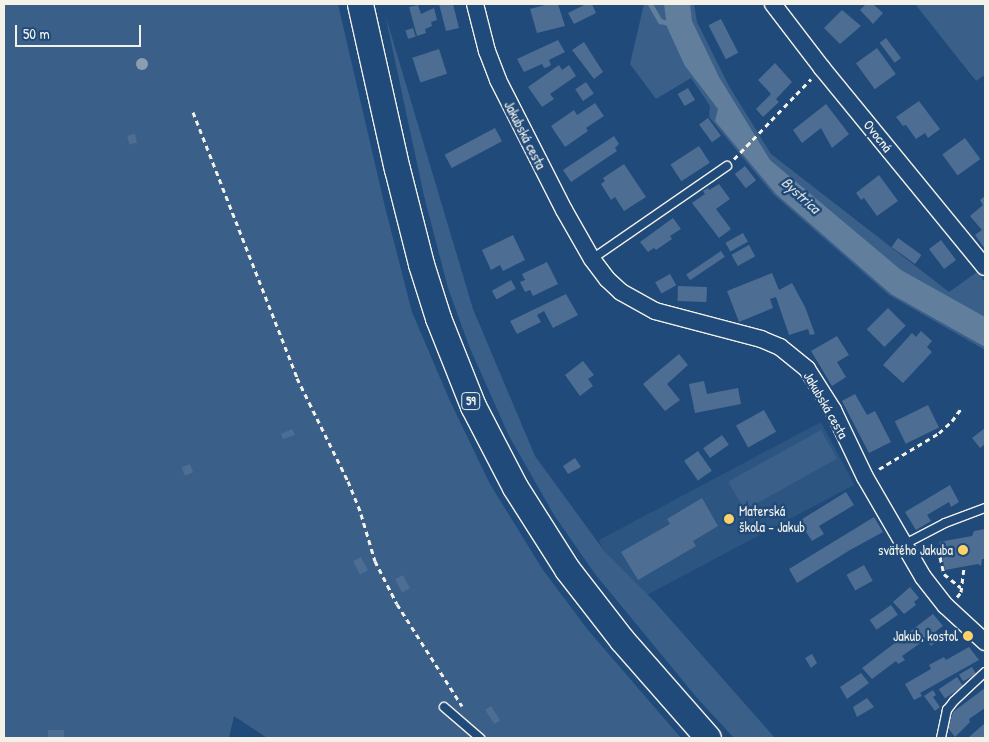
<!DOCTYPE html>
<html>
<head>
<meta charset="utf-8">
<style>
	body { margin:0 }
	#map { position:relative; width:989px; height:742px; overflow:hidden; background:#1f4a7a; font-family:"Patrick Hand",sans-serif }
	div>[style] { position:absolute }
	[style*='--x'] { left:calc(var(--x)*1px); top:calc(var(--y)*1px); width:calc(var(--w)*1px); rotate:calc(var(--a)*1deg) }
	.built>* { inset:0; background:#2d5581; transform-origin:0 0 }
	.green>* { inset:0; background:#3a5f88; transform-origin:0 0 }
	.water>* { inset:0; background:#627e9d }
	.stream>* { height:5px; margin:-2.5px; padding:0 2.5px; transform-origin:2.5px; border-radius:2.5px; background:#627e9d }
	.building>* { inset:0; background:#4d6e92; transform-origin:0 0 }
	.path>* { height:3px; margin-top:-1.5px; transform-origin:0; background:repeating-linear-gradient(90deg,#f4f1e8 0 5px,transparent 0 9px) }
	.roads { filter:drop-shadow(1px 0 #f4f1e8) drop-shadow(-1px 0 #f4f1e8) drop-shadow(0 1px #f4f1e8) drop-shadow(0 -1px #f4f1e8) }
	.service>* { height:8px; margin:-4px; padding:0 4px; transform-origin:4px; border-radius:4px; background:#1f4a7a }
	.minor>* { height:16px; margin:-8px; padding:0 8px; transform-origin:8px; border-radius:8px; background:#1f4a7a }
	.primary>* { height:25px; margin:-12.5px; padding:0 12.5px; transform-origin:12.5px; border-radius:12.5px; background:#1f4a7a }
	.trees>* { width:12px; height:12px; margin:-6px; border-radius:50%; background:#8a9eb1 }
	.dots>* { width:14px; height:14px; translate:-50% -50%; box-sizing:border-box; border:2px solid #1f4a7a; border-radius:50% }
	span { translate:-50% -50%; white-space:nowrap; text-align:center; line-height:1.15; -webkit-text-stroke:5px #1f4a7a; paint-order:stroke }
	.shield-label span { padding:1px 4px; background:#1f4a7a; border:1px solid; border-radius:4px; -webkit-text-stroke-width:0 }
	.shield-label { font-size:12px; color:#f4f1e8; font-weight:700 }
	.street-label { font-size:14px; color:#f4f1e8 }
	.poi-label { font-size:14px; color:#f4f1e8 }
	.left { translate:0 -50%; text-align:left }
	.right { translate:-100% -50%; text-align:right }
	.water-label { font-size:15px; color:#dee0dd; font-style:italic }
	.frame { position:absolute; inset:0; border:5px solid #f4f1e8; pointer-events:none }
	.scale { position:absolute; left:15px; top:25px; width:126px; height:22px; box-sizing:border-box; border:2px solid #f4f1e8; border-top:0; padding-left:6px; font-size:15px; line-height:18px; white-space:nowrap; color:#f4f1e8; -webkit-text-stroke:4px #1f4a7a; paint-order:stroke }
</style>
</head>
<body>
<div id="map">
	<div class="built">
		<div style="left:821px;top:422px;width:71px;height:252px;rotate:62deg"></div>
	</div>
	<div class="green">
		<div style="clip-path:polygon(4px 4px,338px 4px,385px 207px,412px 312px,450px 401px,490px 484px,543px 570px,588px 630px,681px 738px,267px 738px,234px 716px,229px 738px,4px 738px)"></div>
		<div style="clip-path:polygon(644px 4px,694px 4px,697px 22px,729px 86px,771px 154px,949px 292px,977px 272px,985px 282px,985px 350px,889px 295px,773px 194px,709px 117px,710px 106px,691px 78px,656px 99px,630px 64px)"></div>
		<div style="clip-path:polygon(915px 4px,985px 4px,985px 75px,976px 81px)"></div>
		<div style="clip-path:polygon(385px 14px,473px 309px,535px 456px,605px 552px,655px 602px,775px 738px,734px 738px,698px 699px,595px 574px,554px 515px,509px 436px,469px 346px,448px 288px,424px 196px)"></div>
		<div style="left:821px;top:430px;width:33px;height:106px;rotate:61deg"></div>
	</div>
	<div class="water">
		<div style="clip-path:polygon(664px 4px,690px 4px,692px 21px,719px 77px,770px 160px,901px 270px,985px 317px,985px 347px,891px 294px,776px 194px,715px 121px,718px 109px,685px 66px,667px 27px)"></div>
	</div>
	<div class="stream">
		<div style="--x:650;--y:4;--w:20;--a:60"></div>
		<div style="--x:660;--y:21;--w:12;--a:14"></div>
	</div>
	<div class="building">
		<div style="clip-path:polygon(439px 4px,453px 4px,459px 28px,446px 31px)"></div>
		<div style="clip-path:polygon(549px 4px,558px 4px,565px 26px,537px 33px,530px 9px)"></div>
		<div style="clip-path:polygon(586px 4px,592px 4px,596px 13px,574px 24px,568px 13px)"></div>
		<div style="clip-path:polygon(866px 4px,873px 4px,883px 13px,873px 24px,860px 10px)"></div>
		<div style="clip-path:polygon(418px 5px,421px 14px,434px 8px,437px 20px,431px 22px,432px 26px,425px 29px,426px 33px,417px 36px,409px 7px)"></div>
		<div style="clip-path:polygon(842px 10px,861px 26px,840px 44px,824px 28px)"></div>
		<div style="left:721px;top:19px;width:38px;height:14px;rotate:63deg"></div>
		<div style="left:413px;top:28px;width:9px;height:8px;rotate:72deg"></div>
		<div style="left:886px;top:38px;width:25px;height:8px;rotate:53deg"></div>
		<div style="clip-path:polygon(558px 40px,565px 52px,549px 60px,551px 65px,548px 67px,544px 68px,542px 64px,524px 72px,517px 59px)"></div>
		<div style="clip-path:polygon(584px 42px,603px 72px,594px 79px,572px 50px)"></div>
		<div style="left:877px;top:48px;width:32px;height:26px;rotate:54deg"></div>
		<div style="left:439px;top:49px;width:26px;height:28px;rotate:72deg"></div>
		<div style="clip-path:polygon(775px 63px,792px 82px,776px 99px,779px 102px,763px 117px,756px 109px,771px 94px,758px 80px)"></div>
		<div style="clip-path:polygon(559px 65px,562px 70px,569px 65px,576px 76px,550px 94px,554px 99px,542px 107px,528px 87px)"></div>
		<div style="left:586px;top:82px;width:14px;height:13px;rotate:56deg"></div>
		<div style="left:688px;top:88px;width:14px;height:12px;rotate:60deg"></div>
		<div style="clip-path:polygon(919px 101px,940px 129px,928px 138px,925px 133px,916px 139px,906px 125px,903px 126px,896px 117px)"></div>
		<div style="clip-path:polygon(595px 103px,604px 116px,586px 128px,588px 131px,565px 147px,551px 126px,574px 110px,577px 115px)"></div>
		<div style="clip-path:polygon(826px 104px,849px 134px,832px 148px,821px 128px,802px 143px,793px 130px)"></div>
		<div style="left:708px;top:118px;width:22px;height:11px;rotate:54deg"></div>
		<div style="left:495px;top:128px;width:15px;height:57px;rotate:62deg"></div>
		<div style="left:135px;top:134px;width:9px;height:8px;rotate:77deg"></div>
		<div style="clip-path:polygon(614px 136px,619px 144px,615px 148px,617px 151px,571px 182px,563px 170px)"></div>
		<div style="left:965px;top:138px;width:26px;height:28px;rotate:54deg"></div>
		<div style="left:699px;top:146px;width:20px;height:34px;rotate:57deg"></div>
		<div style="clip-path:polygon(624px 164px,646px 197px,624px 211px,615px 197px,611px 200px,601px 184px,605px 181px,603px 178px)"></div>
		<div style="left:745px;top:166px;width:18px;height:13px;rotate:52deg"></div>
		<div style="clip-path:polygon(879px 175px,898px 201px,877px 216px,864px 198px,861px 200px,856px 193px)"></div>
		<div style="clip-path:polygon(719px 184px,730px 199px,716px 209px,731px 229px,719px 238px,692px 203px,705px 194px,703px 191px,708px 188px,709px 190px)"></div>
		<div style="clip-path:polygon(985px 196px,985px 249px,975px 235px,982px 230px,970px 216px,983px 205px,980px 200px)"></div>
		<div style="clip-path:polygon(673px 218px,681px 229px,670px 236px,672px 239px,656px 250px,654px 248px,648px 252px,640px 242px)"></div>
		<div style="left:743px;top:233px;width:10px;height:20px;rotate:61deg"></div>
		<div style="clip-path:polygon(513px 235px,525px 260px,503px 271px,500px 265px,491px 270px,482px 250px)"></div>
		<div style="left:898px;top:238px;width:29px;height:11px;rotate:36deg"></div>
		<div style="left:941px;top:240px;width:25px;height:15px;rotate:53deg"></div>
		<div style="left:749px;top:245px;width:13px;height:20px;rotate:61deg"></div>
		<div style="left:721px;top:251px;width:7px;height:42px;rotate:56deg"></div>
		<div style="clip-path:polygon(547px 262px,558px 284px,533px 296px,530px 290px,525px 292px,520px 282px,525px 280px,522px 274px)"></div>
		<div style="clip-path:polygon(772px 273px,779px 290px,792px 283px,805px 307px,815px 334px,810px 335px,808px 329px,789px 335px,776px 297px,770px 299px,773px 308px,739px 322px,727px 291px)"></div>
		<div style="left:670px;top:274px;width:13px;height:17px;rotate:61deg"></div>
		<div style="left:511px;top:280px;width:10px;height:22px;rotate:61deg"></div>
		<div style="left:678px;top:286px;width:29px;height:15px;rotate:2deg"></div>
		<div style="clip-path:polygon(566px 294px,578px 315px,553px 328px,544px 311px,537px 315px,541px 322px,517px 334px,510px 321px)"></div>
		<div style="left:888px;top:308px;width:25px;height:30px;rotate:45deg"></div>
		<div style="clip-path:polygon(921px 331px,932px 341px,927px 347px,932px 352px,903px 383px,883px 365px,912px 333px,916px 337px)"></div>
		<div style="clip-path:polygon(837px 336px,849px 355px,837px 362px,846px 377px,832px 386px,811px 351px)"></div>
		<div style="clip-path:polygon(679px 354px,688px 365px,667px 384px,680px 400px,665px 411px,643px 384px)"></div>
		<div style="clip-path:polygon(583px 361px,594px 375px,588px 379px,593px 386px,580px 396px,565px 375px)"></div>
		<div style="clip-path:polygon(704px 381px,707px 394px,738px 388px,741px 404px,695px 413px,689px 384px)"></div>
		<div style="clip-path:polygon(855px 394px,867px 415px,875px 411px,891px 442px,869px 453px,842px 401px)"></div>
		<div style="left:928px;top:405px;width:25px;height:37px;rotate:64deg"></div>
		<div style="left:764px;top:410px;width:25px;height:32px;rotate:61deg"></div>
		<div style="clip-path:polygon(985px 428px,985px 444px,980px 448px,972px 438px)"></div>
		<div style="clip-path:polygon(292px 429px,295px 435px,283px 439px,281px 434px)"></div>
		<div style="left:722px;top:435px;width:12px;height:23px;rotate:55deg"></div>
		<div style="left:698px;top:451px;width:24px;height:17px;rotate:55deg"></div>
		<div style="clip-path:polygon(575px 458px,581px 467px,568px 474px,563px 466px)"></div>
		<div style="left:190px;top:464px;width:9px;height:9px;rotate:69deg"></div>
		<div style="clip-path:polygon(950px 485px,959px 502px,951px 507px,949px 502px,927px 515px,931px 521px,916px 530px,905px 512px)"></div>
		<div style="clip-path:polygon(846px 492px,854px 505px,819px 526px,824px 534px,812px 541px,799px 521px)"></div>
		<div style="clip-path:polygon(702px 498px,718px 526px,693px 541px,696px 546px,638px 580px,621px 552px,670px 524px,667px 519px)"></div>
		<div style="clip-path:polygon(874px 517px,883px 532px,850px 550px,797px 583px,789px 569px)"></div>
		<div style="clip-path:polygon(985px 529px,985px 559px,982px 559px,981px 566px,978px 564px,945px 570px,939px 542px,972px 536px,974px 531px)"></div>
		<div style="left:361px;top:557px;width:15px;height:9px;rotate:62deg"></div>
		<div style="left:864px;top:565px;width:18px;height:20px;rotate:61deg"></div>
		<div style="left:403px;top:575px;width:15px;height:9px;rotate:62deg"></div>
		<div style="clip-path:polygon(910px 587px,919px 598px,914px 602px,916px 605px,904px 614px,893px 602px)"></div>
		<div style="left:891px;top:605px;width:12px;height:26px;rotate:55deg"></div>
		<div style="clip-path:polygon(933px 614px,943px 626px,936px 631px,941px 638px,931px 646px,926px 639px,902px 656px,905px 660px,898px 664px,896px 661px,872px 679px,862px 668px)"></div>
		<div style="clip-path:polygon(969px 647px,979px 660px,920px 693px,922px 696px,914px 700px,905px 684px,931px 669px,929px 665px,944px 657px,946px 660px)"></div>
		<div style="clip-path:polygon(812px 654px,817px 663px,811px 668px,805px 658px)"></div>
		<div style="left:972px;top:667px;width:8px;height:15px;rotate:60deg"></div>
		<div style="clip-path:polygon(861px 673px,869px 683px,847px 699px,840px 687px)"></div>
		<div style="left:957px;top:677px;width:11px;height:22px;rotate:56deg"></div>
		<div style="clip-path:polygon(985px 688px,985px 708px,969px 719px,970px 722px,955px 737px,948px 728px,953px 712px)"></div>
		<div style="clip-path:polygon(933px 690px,936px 695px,933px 697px,940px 707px,935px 711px,924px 696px)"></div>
		<div style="clip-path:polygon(867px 698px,874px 707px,857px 717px,853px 707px)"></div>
		<div style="left:491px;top:706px;width:17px;height:7px;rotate:57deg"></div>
		<div style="clip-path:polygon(985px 723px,985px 738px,968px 738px)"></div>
		<div style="left:48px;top:730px;width:16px;height:8px"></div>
	</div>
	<div class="path">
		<div style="--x:193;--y:112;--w:286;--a:68.6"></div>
		<div style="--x:297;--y:378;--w:115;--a:63.7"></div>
		<div style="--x:348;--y:481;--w:35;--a:68"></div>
		<div style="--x:361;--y:514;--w:49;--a:73.4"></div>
		<div style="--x:375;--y:561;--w:48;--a:62.9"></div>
		<div style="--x:397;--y:604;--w:121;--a:57.5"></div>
		<div style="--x:734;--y:159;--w:111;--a:-46.1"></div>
		<div style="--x:879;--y:469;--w:70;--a:-31"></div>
		<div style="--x:939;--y:433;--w:18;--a:-43"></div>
		<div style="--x:952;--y:421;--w:17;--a:-54"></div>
		<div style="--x:942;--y:557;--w:2;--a:180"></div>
		<div style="--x:940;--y:557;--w:17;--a:77"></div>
		<div style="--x:944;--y:574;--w:21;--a:39"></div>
		<div style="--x:957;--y:597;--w:6;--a:-51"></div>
		<div style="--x:961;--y:592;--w:25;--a:-83"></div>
	</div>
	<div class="roads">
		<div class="service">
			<div style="--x:592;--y:259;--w:164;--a:-34.6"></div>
			<div style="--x:903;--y:545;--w:47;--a:-27.6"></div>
			<div style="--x:945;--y:523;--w:43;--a:-20.6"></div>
			<div style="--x:444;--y:707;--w:48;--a:40.7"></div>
			<div style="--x:941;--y:738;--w:29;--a:-78"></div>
			<div style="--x:947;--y:710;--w:11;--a:-52"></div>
			<div style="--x:954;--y:701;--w:42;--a:-43.1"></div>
		</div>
		<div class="minor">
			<div style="--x:475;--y:4;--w:49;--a:75.7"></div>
			<div style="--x:487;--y:51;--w:31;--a:69"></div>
			<div style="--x:498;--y:80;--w:146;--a:63.1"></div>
			<div style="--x:564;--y:210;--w:56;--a:60.3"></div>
			<div style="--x:592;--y:259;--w:25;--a:53"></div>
			<div style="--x:607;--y:279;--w:19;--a:43"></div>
			<div style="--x:621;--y:292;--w:39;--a:29"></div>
			<div style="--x:655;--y:311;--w:110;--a:14.8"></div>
			<div style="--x:761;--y:339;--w:21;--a:23"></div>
			<div style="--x:780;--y:347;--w:35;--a:39"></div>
			<div style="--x:807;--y:369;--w:49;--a:57.6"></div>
			<div style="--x:833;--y:410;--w:74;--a:64.5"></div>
			<div style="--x:865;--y:477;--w:116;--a:59.9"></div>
			<div style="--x:923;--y:577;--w:37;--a:52"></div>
			<div style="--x:946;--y:606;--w:53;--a:42.7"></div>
			<div style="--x:773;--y:4;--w:81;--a:52.6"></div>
			<div style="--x:822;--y:68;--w:257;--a:50.7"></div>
		</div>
		<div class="primary">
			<div style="--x:360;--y:4;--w:169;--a:77.4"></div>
			<div style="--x:397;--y:169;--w:98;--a:75.8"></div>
			<div style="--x:421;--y:264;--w:57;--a:72.5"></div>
			<div style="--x:438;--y:318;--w:95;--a:68.3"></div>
			<div style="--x:473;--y:406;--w:91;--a:62.6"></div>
			<div style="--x:515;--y:487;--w:97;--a:57.6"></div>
			<div style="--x:567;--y:569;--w:90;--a:52.2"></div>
			<div style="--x:622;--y:640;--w:130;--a:48.7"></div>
		</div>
	</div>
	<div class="trees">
		<div style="left:142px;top:64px"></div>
	</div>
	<div class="dots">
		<div style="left:729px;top:519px;background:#ffd166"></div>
		<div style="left:963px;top:550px;background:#ffd166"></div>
		<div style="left:968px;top:636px;background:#ffd166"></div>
	</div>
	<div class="shield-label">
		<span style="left:471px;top:401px">59</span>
	</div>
	<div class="street-label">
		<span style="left:525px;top:135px;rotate:63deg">Jakubská cesta</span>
		<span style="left:878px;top:136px;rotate:51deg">Ovocná</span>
		<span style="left:826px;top:405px;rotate:60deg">Jakubská cesta</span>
	</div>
	<div class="poi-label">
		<span class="left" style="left:739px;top:519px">Materská<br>škola - Jakub</span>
		<span class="right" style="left:953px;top:550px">svätého Jakuba</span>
		<span class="right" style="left:958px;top:636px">Jakub, kostol</span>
	</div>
	<div class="water-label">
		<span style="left:801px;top:195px;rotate:42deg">Bystrica</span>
	</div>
	<div class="frame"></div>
	<div class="scale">50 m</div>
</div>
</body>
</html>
